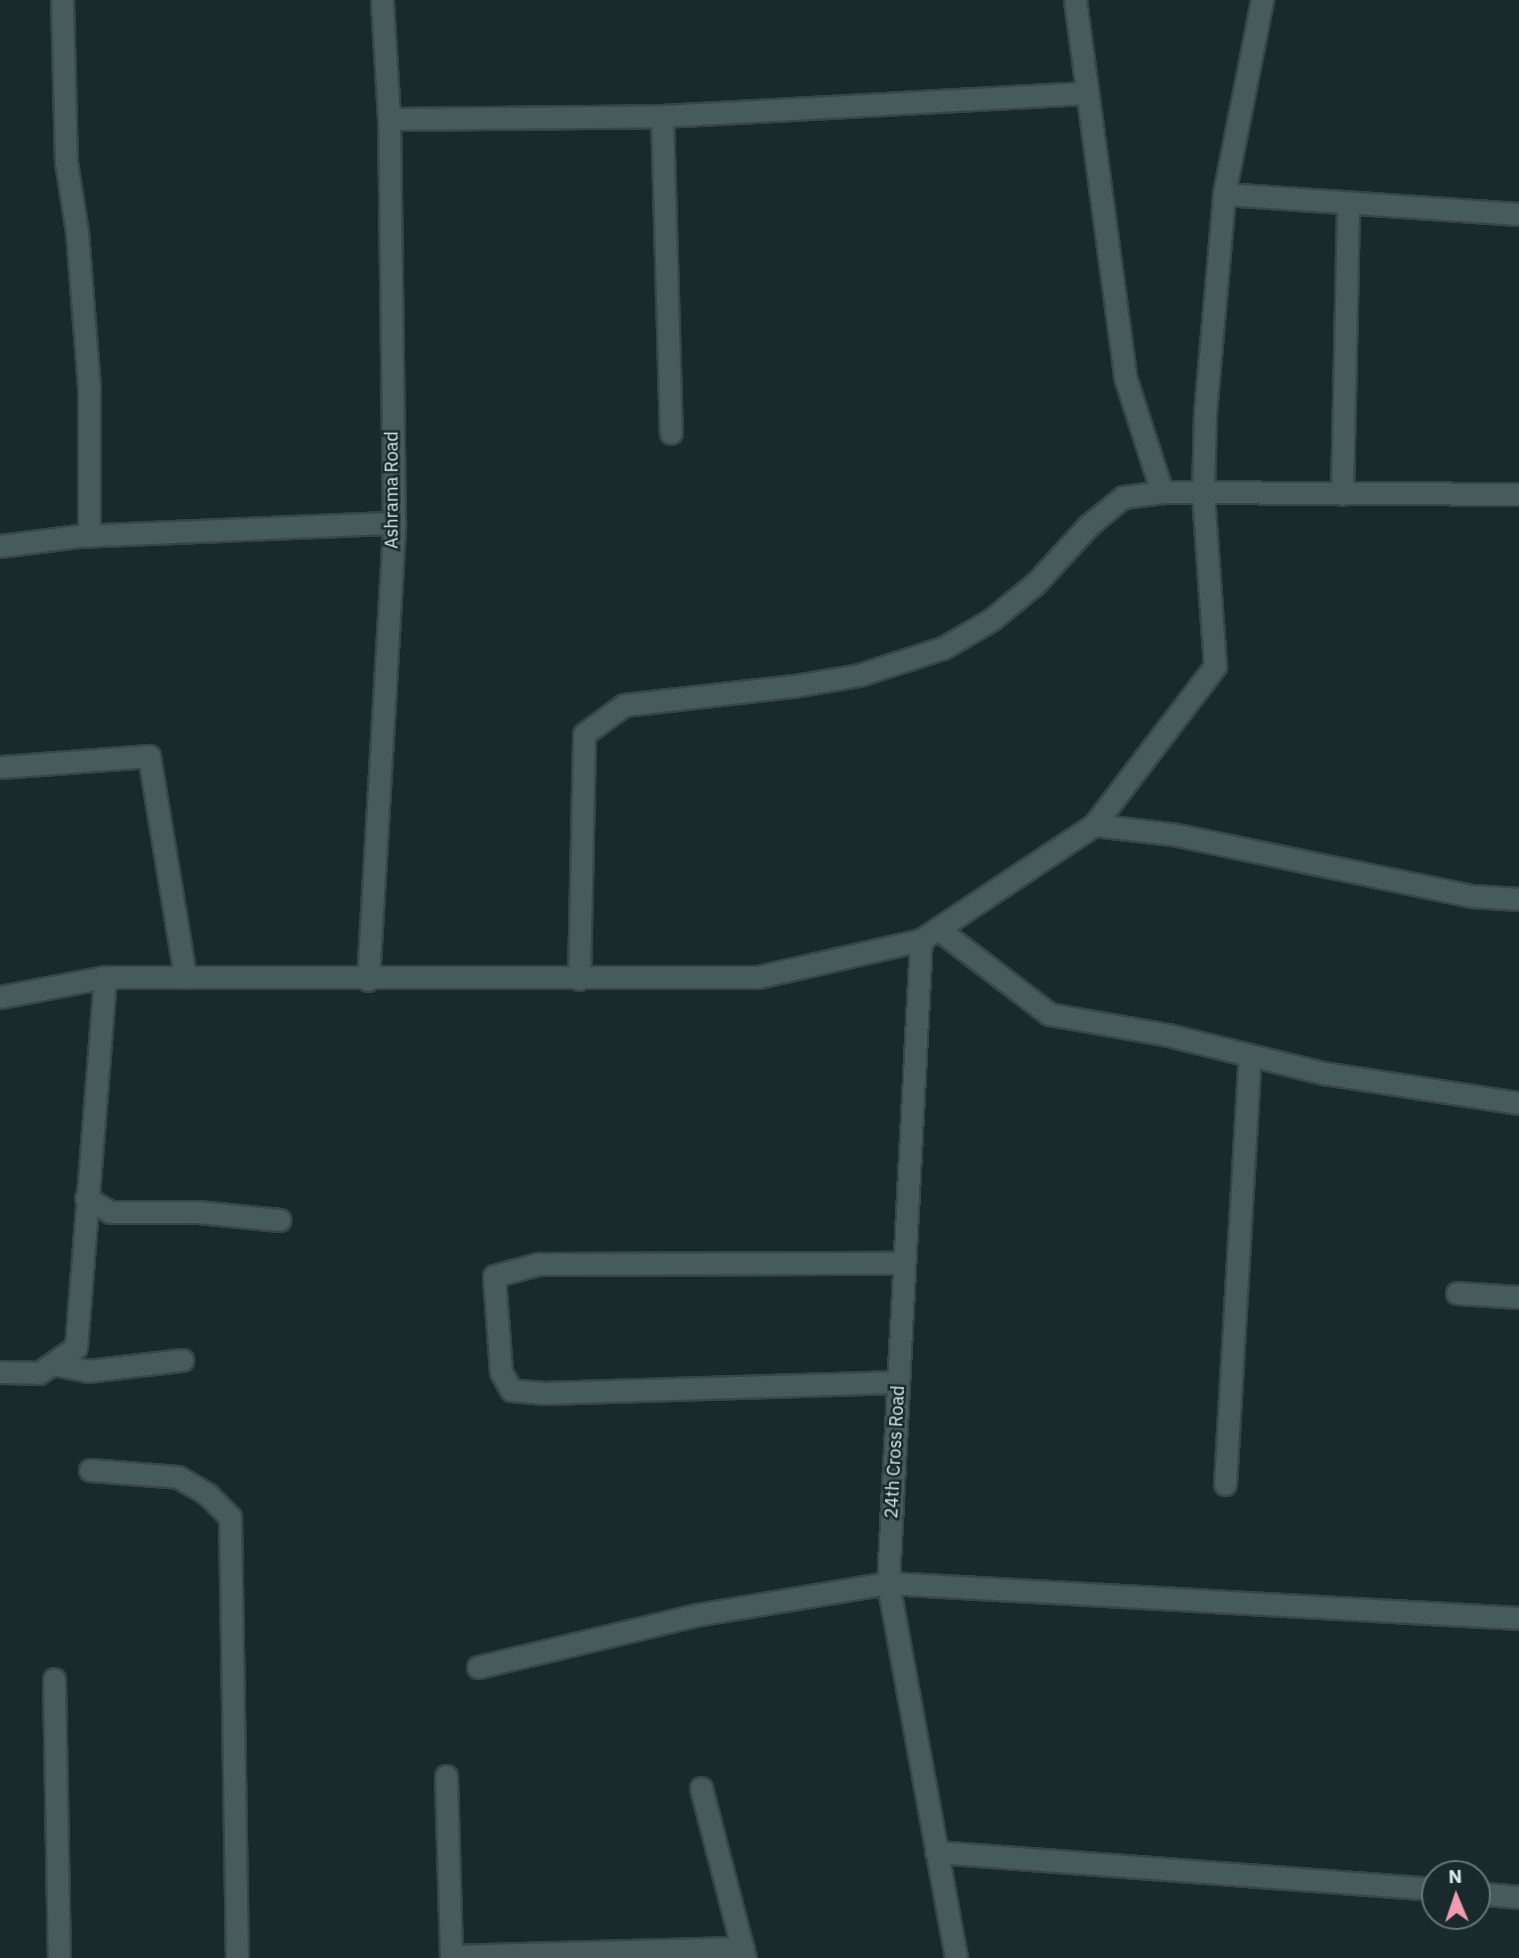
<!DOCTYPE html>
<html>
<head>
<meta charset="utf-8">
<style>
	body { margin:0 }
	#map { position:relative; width:1519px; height:1958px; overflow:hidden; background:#182a2b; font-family:"IBM Plex Sans",sans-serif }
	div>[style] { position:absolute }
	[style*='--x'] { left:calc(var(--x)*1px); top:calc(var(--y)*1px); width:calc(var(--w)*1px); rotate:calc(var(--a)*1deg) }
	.roads { filter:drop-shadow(2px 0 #384648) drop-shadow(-2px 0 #384648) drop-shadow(0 2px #384648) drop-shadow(0 -2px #384648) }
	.minor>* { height:21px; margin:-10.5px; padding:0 10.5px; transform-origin:10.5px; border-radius:10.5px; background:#475a5c }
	span { translate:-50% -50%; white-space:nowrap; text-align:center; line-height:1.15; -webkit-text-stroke:5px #182a2b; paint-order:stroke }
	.street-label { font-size:18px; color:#dfeaeb }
	.north { position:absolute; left:1421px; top:1860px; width:70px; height:70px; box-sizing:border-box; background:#182a2b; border:2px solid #687778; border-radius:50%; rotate:358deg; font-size:19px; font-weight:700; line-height:28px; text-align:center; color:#dfeaeb }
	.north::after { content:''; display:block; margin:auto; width:24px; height:32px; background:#f29aaf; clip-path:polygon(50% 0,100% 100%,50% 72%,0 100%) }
</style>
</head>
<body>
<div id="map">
	<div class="roads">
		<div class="minor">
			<div style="--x:62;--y:0;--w:162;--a:88.6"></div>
			<div style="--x:66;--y:162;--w:71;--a:81.1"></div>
			<div style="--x:77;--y:232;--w:157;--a:85.6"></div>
			<div style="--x:89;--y:389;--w:147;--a:90"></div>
			<div style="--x:1075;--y:0;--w:380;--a:82.4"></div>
			<div style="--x:1125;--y:377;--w:121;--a:72.2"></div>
			<div style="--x:662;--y:116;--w:317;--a:88.4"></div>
			<div style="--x:389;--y:119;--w:273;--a:-0.6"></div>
			<div style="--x:662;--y:116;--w:424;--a:-3.1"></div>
			<div style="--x:1224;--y:194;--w:296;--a:3.9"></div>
			<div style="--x:1342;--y:494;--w:291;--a:-88.8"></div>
			<div style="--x:0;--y:546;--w:79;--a:-7.3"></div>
			<div style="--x:78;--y:536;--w:316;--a:-2.4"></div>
			<div style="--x:0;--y:767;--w:149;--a:-4.2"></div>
			<div style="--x:149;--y:756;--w:224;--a:80.7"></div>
			<div style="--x:1094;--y:825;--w:79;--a:6.6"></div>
			<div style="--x:1172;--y:834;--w:306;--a:11.7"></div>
			<div style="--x:1472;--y:896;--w:47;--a:3.7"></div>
			<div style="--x:938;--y:929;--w:140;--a:37.4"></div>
			<div style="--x:1049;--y:1014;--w:121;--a:10"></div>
			<div style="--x:1168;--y:1035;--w:160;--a:13.8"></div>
			<div style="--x:1323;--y:1073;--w:198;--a:8.7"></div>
			<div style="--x:921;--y:940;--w:644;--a:92.94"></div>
			<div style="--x:888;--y:1583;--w:381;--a:79.7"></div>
			<div style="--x:579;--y:979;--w:245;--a:-88.8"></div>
			<div style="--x:584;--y:734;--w:49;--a:-35.9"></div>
			<div style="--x:624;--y:705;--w:171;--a:-6.4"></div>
			<div style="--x:794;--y:686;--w:66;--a:-9.6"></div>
			<div style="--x:859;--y:675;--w:88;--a:-17.8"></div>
			<div style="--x:943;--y:648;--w:56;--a:-30.3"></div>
			<div style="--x:991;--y:620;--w:58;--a:-39.4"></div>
			<div style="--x:1036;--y:583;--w:79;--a:-47.6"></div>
			<div style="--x:1089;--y:525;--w:44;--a:-39.5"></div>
			<div style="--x:1123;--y:497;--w:39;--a:-7"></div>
			<div style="--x:1162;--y:492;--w:357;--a:0.3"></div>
			<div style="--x:368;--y:980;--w:458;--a:-86.7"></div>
			<div style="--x:394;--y:523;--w:404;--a:-90.7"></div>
			<div style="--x:389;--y:119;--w:119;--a:-93.4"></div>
			<div style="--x:0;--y:997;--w:107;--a:-10.8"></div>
			<div style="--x:105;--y:977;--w:653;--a:0"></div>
			<div style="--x:758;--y:977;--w:167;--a:-12.8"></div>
			<div style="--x:921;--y:940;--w:208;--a:-33.6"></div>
			<div style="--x:1094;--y:825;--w:200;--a:-52.7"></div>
			<div style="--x:1215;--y:666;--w:172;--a:-94"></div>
			<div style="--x:1203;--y:494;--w:81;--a:-88.6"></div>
			<div style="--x:1205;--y:413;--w:220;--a:-85"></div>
			<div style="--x:1224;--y:194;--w:198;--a:-78.9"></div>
			<div style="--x:86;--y:1198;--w:28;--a:30"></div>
			<div style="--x:110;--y:1212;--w:88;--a:0"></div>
			<div style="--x:198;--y:1212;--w:82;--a:5.6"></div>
			<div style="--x:1457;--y:1293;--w:62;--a:3.7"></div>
			<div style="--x:53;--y:1364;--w:36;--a:11"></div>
			<div style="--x:88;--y:1371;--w:95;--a:-6.7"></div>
			<div style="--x:0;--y:1372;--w:39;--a:1"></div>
			<div style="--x:39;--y:1373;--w:45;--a:-35.1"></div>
			<div style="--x:76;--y:1347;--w:371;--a:-85.5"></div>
			<div style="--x:898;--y:1382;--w:354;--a:178.2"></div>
			<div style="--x:544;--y:1393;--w:33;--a:-175"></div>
			<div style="--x:511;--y:1390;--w:21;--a:-119"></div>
			<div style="--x:501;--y:1372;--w:96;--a:-94.2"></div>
			<div style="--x:494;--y:1276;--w:46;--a:-15.3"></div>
			<div style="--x:538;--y:1264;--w:366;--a:-0.2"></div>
			<div style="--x:90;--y:1470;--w:88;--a:4.5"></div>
			<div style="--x:178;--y:1477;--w:34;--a:30"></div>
			<div style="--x:207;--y:1494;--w:33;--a:45"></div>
			<div style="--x:230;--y:1517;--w:441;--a:89.1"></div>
			<div style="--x:1225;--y:1484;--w:429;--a:-86.7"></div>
			<div style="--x:478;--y:1667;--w:224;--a:-13.4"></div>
			<div style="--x:696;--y:1615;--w:195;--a:-9.5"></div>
			<div style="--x:888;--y:1583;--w:632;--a:3.17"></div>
			<div style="--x:54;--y:1679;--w:279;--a:89"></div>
			<div style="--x:446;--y:1776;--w:182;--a:88.4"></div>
			<div style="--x:701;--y:1788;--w:176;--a:75.5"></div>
			<div style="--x:936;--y:1852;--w:500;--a:4.24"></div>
			<div style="--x:1477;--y:1893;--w:42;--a:5.4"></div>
			<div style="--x:451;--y:1956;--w:292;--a:-1.6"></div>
		</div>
	</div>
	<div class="street-label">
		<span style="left:392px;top:490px;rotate:-90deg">Ashrama Road</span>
		<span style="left:895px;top:1452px;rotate:-87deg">24th Cross Road</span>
	</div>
	<div class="north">N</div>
</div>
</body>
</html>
